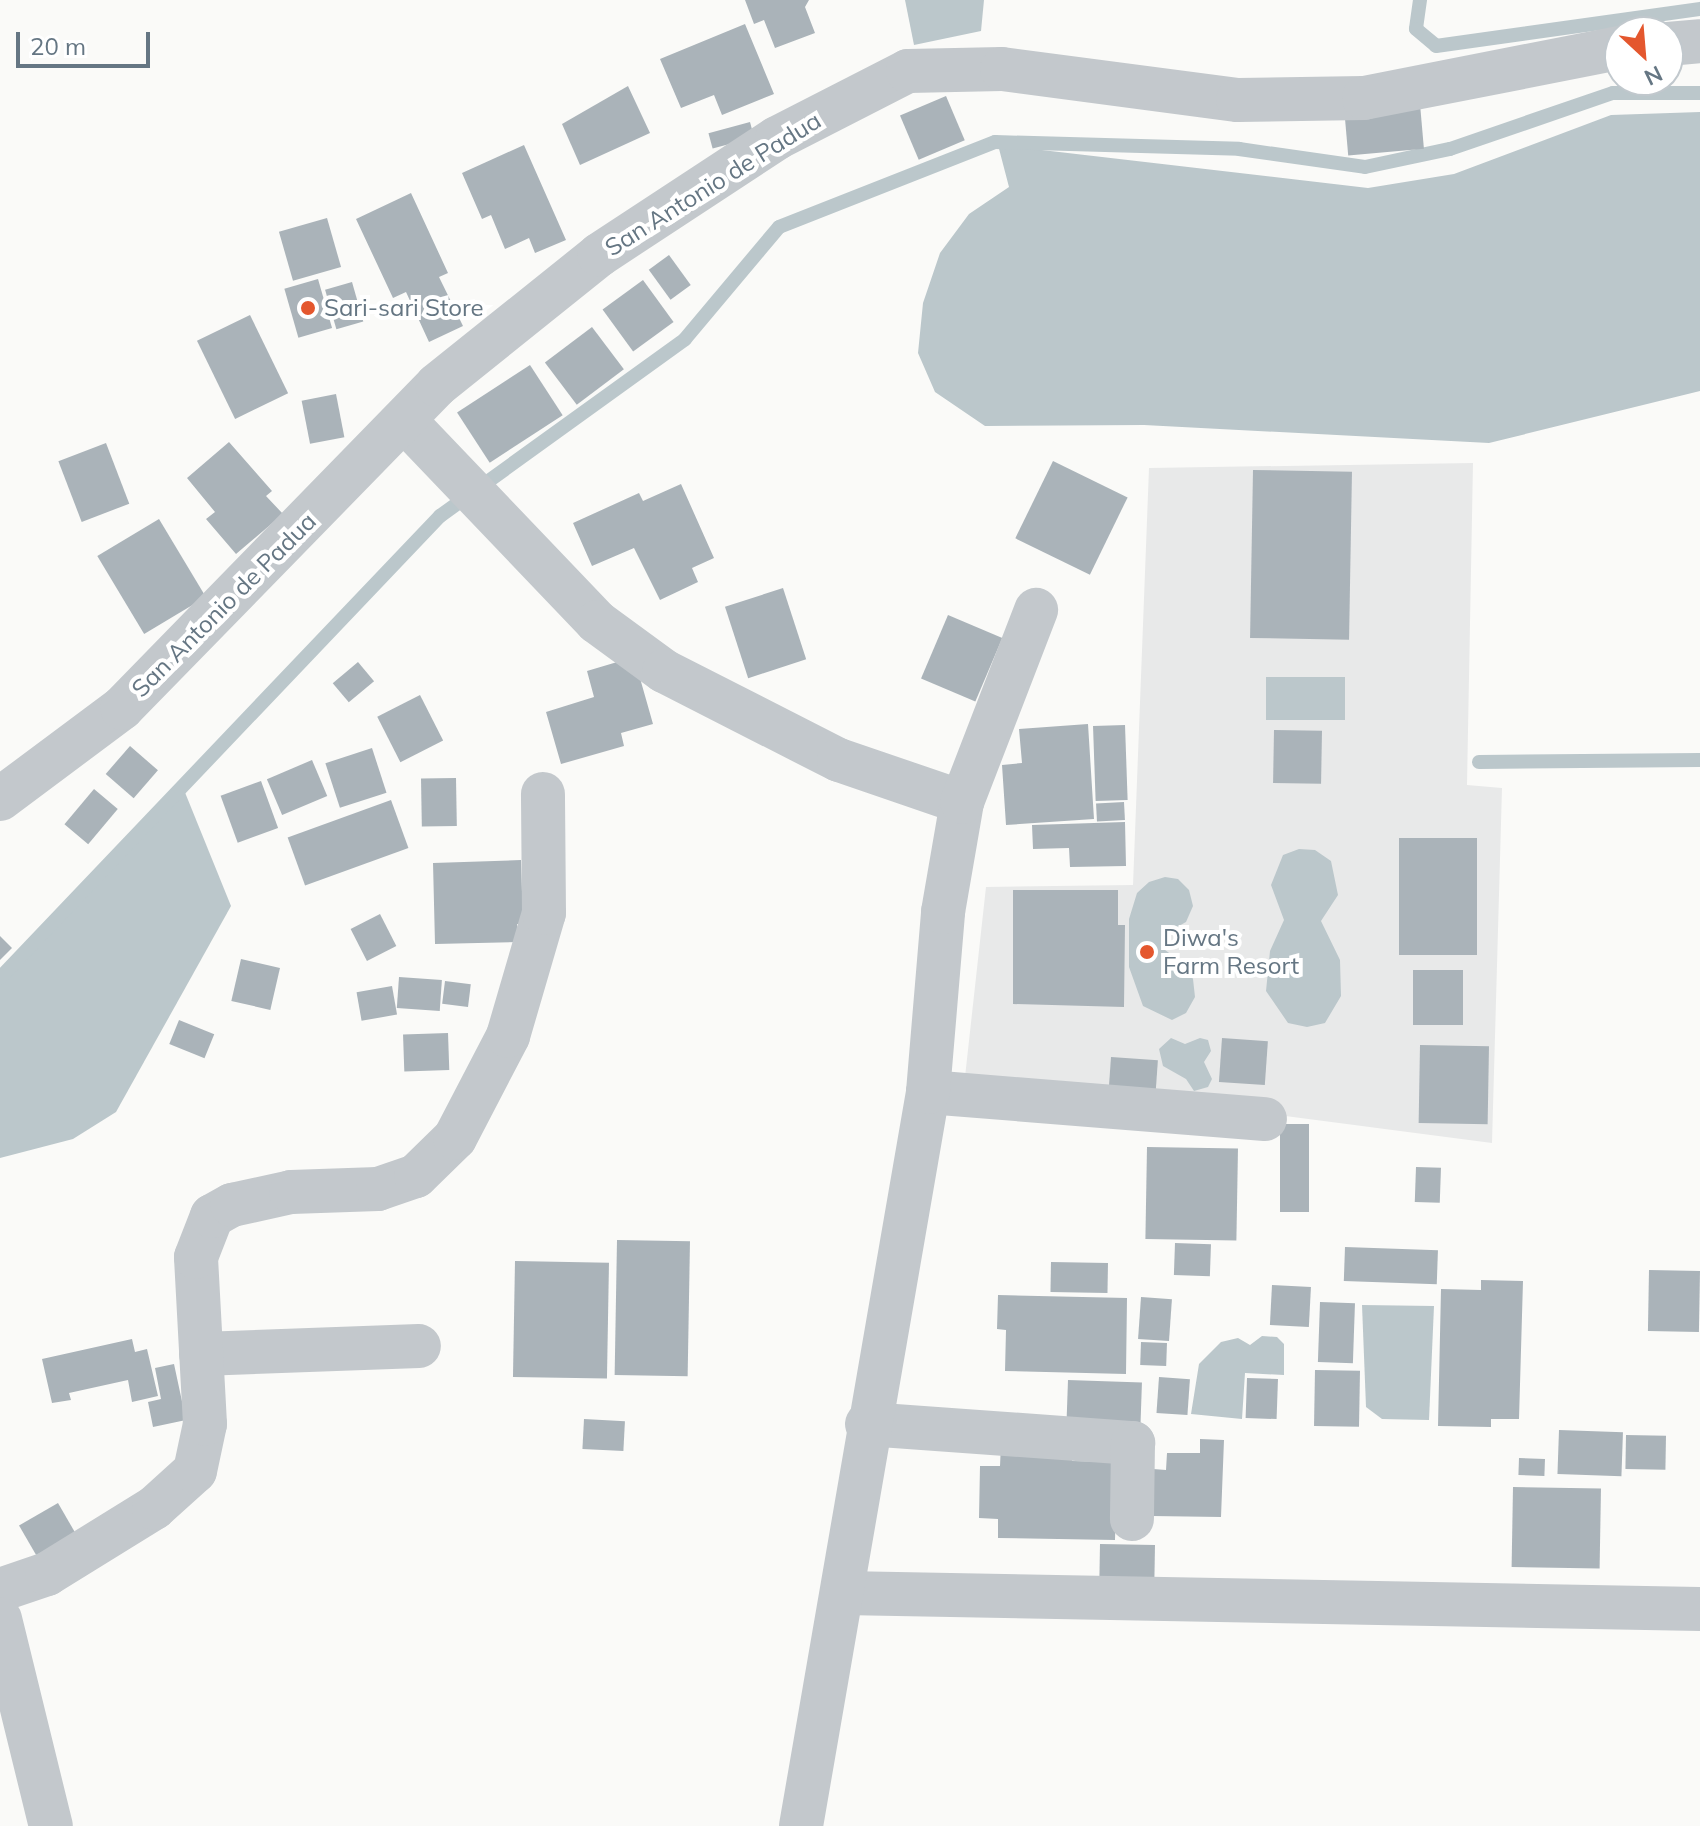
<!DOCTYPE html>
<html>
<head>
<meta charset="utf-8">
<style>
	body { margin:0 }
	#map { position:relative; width:1700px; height:1826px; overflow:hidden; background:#fafaf8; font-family:Mulish,sans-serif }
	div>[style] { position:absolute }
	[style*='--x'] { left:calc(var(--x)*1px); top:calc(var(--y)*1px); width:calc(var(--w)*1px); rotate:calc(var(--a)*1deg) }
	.built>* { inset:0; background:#e8e9e9 }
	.water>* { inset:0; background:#bbc7cb; transform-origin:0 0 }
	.stream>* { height:14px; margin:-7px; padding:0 7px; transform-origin:7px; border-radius:7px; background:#bbc7cb }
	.building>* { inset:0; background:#aab3b9; transform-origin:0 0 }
	.minor>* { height:44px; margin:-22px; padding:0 22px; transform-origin:22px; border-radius:22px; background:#c3c8cc }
	.tertiary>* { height:44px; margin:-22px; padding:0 22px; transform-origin:22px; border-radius:22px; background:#c3c8cc }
	.dots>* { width:22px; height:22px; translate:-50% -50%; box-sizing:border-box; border:4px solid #fff; border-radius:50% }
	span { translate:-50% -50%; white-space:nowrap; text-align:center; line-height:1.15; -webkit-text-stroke:8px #fff; paint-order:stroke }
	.street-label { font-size:24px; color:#657683 }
	.poi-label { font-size:24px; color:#657683 }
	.left { translate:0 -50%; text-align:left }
	.north { position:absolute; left:1604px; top:16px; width:80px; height:80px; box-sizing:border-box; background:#fff; border:2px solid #c1c8cd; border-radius:50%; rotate:154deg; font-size:22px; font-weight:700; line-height:32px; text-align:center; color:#657683 }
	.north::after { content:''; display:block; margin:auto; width:28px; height:36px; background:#e4572e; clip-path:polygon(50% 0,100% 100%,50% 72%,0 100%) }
	.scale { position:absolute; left:16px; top:32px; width:134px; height:36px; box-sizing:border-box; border:4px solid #657683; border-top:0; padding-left:10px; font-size:24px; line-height:28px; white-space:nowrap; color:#657683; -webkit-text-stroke:6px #fff; paint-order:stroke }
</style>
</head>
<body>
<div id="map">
	<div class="built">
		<div style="clip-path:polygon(1473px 463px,1467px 785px,1502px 788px,1492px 1143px,1263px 1113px,963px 1095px,986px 887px,1133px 885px,1149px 468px)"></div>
	</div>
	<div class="water">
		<div style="clip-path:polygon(905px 0,984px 0,981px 31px,914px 45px)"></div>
		<div style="clip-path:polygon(1700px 112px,1700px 391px,1489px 443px,1144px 425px,985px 426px,935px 392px,918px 353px,923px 303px,940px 253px,969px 214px,1009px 187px,998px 145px,1368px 188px,1454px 174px,1611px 115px)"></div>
		<div style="left:1266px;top:677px;width:79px;height:43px"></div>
		<div style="clip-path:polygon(184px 790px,231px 906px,116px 1112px,73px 1139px,0 1158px,0 984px)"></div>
		<div style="clip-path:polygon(1299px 849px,1315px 850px,1331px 861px,1338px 895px,1321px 921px,1340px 960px,1341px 996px,1325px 1023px,1307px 1027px,1288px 1023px,1266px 991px,1270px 951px,1284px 920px,1271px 885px,1283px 855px)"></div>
		<div style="clip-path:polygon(1165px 877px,1178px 879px,1189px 890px,1193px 906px,1186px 922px,1161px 936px,1161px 947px,1184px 964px,1193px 979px,1195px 997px,1186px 1013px,1172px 1020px,1143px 1006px,1129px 967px,1129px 919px,1137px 893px,1149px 882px)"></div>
		<div style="clip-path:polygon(1171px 1038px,1185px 1044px,1200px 1038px,1208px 1040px,1211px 1051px,1204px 1062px,1212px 1079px,1208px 1087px,1194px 1091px,1186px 1079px,1163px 1066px,1159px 1049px)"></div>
		<div style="clip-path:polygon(1362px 1305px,1434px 1306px,1429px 1420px,1382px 1419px,1366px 1407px)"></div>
		<div style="clip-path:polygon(1262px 1336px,1277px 1337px,1284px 1344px,1284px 1375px,1245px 1373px,1242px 1419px,1191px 1414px,1199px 1364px,1221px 1342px,1238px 1338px,1250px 1345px)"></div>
	</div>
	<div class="stream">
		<div style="--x:1420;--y:0;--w:29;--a:98"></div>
		<div style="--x:1416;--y:29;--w:26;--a:40"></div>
		<div style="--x:1436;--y:46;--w:267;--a:-8"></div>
		<div style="--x:1479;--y:762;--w:221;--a:-0.5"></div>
		<div style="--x:0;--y:978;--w:638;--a:-46.4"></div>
		<div style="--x:440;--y:516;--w:302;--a:-35.8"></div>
		<div style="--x:685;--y:339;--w:146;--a:-50"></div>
		<div style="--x:779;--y:227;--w:232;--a:-21.5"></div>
		<div style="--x:995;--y:142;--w:244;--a:1.6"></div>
		<div style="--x:1239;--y:149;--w:127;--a:8.1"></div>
		<div style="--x:1365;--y:167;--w:87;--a:-12"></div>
		<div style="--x:1450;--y:149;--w:172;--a:-19"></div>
		<div style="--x:1613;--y:93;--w:87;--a:0"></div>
	</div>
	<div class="building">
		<div style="clip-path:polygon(745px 0,809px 0,805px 7px,815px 33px,775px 48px,764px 20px,754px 24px)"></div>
		<div style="clip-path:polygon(745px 24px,774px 94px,722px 115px,714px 95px,681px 108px,660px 59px)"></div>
		<div style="clip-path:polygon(628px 86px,650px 133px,580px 165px,562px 124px)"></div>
		<div style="left:946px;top:96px;width:48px;height:50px;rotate:67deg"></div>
		<div style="left:1420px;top:104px;width:45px;height:76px;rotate:85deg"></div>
		<div style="left:750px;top:122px;width:16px;height:43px;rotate:75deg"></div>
		<div style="clip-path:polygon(524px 145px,566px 240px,535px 253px,529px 238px,505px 249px,491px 215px,482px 219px,462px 173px)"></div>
		<div style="clip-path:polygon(411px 193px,448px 273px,439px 277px,463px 326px,429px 342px,406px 292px,393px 298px,356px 219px)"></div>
		<div style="left:327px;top:218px;width:51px;height:50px;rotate:74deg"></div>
		<div style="left:669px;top:255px;width:37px;height:25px;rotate:54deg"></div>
		<div style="left:318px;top:279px;width:51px;height:35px;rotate:74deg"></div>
		<div style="left:643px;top:280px;width:52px;height:50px;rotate:54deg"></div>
		<div style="left:352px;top:282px;width:41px;height:28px;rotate:74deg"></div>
		<div style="left:250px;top:315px;width:87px;height:59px;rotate:64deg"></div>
		<div style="left:592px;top:327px;width:53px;height:59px;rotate:53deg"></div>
		<div style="left:530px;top:365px;width:60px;height:87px;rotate:57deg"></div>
		<div style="left:336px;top:394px;width:44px;height:35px;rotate:79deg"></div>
		<div style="clip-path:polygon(229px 442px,272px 491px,266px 496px,283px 514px,236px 554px,206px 519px,215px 512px,187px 478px)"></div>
		<div style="left:106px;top:443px;width:65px;height:51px;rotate:69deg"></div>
		<div style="left:1053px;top:461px;width:83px;height:86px;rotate:26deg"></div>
		<div style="left:1253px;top:470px;width:99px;height:168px;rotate:1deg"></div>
		<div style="clip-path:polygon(681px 484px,714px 558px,692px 568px,698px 582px,660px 600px,634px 548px,592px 566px,573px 523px,639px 493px,643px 501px)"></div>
		<div style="left:159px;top:519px;width:91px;height:72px;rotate:59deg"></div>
		<div style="left:783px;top:588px;width:75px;height:61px;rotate:72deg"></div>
		<div style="left:948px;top:615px;width:59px;height:69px;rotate:23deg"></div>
		<div style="clip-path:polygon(634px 657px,653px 724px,621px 733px,624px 746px,561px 764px,546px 712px,594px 697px,587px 671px)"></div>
		<div style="left:358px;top:662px;width:25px;height:33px;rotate:50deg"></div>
		<div style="left:420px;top:695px;width:51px;height:48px;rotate:63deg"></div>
		<div style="clip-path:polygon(1088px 724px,1094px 819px,1006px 825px,1002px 765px,1022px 763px,1019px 729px)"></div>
		<div style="left:1125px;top:725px;width:75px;height:32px;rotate:88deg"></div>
		<div style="left:1274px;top:730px;width:48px;height:53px;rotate:1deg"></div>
		<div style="left:130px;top:746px;width:37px;height:37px;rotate:41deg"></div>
		<div style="left:372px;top:748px;width:47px;height:49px;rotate:72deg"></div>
		<div style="left:312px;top:760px;width:39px;height:49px;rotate:67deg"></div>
		<div style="left:456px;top:778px;width:48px;height:35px;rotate:89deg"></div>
		<div style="left:261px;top:781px;width:50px;height:43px;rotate:70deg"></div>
		<div style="left:94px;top:789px;width:31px;height:46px;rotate:40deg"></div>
		<div style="left:391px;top:800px;width:51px;height:110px;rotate:70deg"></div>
		<div style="left:1124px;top:802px;width:18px;height:28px;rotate:87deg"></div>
		<div style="clip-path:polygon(1125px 822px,1126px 866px,1070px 867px,1069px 848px,1033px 849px,1032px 825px)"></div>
		<div style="left:1399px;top:838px;width:78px;height:117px"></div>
		<div style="clip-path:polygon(521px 860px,523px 924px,517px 924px,518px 942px,435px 944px,433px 863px)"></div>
		<div style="clip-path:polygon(1013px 890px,1118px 890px,1118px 925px,1125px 925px,1124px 1007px,1013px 1004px)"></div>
		<div style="left:380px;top:914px;width:36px;height:33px;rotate:63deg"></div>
		<div style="clip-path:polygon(0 936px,12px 948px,0 960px)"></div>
		<div style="left:241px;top:959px;width:40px;height:43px;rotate:13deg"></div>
		<div style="left:1413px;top:970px;width:50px;height:55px"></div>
		<div style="left:399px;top:977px;width:43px;height:31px;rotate:4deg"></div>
		<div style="left:445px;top:981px;width:26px;height:23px;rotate:7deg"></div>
		<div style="left:392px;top:986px;width:29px;height:36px;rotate:80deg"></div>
		<div style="left:179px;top:1020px;width:38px;height:26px;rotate:22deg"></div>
		<div style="left:448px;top:1033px;width:37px;height:45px;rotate:88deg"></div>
		<div style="left:1222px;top:1038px;width:46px;height:44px;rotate:4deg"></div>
		<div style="left:1420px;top:1045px;width:69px;height:78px;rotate:1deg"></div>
		<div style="left:1111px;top:1057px;width:47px;height:44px;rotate:4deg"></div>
		<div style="left:1280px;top:1124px;width:29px;height:88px"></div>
		<div style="left:1147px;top:1147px;width:91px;height:92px;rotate:1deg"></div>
		<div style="left:1416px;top:1167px;width:25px;height:35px;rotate:2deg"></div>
		<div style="left:617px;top:1240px;width:73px;height:135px;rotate:1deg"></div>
		<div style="left:1175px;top:1243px;width:36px;height:32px;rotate:2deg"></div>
		<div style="left:1345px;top:1247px;width:93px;height:34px;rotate:2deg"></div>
		<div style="left:515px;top:1261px;width:94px;height:116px;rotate:1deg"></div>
		<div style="left:1051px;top:1262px;width:57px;height:30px;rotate:1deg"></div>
		<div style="left:1649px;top:1270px;width:51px;height:61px;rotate:1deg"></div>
		<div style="clip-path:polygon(1481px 1280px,1523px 1281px,1519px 1419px,1491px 1419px,1491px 1427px,1438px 1426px,1441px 1289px,1481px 1290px)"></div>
		<div style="left:1272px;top:1285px;width:39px;height:40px;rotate:3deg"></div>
		<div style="clip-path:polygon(998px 1295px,1127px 1298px,1126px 1374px,1005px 1371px,1006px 1330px,997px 1329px)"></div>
		<div style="left:1141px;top:1297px;width:31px;height:42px;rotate:4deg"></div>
		<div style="left:1320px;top:1302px;width:35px;height:60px;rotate:2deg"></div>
		<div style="clip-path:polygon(132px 1339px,135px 1352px,147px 1349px,158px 1396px,132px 1402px,128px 1380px,69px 1393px,71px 1400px,52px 1403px,42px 1359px)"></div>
		<div style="left:1141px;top:1342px;width:26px;height:23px;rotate:2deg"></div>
		<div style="clip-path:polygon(174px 1364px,186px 1420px,153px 1427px,148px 1402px,161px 1399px,155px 1368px)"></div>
		<div style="left:1315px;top:1370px;width:45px;height:56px;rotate:1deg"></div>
		<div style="left:1159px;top:1377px;width:31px;height:36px;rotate:4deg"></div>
		<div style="left:1247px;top:1378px;width:31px;height:40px;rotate:2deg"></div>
		<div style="left:1068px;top:1380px;width:74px;height:53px;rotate:2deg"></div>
		<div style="left:584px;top:1419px;width:41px;height:30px;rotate:3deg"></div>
		<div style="left:1559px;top:1430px;width:64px;height:44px;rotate:2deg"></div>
		<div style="left:1626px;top:1435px;width:40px;height:34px;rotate:1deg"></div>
		<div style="clip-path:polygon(1200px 1439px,1224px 1440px,1221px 1517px,1152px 1516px,1153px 1469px,1166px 1470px,1167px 1453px,1200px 1453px)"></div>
		<div style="clip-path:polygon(1001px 1444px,1073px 1445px,1072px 1461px,1117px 1462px,1115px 1540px,998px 1538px,998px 1519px,979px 1518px,980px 1466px,1000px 1466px)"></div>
		<div style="left:1519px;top:1458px;width:26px;height:17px;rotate:2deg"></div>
		<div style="left:1513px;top:1487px;width:88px;height:80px;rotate:1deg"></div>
		<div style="left:58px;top:1503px;width:42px;height:45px;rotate:60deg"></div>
		<div style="left:1100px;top:1544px;width:55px;height:43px;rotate:1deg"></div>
	</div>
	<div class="minor">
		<div style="--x:404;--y:420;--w:279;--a:46.3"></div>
		<div style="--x:597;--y:622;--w:83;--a:36.2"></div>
		<div style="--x:664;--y:671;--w:196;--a:27"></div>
		<div style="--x:839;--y:760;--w:130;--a:18.9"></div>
		<div style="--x:928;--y:1092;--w:338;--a:4.6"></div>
		<div style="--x:201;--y:1354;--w:218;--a:-2.1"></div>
		<div style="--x:867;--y:1424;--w:267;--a:4.1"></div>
		<div style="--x:1133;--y:1443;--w:76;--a:90.8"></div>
		<div style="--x:0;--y:1590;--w:50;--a:-18.8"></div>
		<div style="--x:47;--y:1574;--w:126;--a:-31.7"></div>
		<div style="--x:154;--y:1508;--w:55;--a:-42.1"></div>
		<div style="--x:195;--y:1471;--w:48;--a:-78"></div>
		<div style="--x:205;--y:1424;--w:167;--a:-93.1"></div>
		<div style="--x:196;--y:1257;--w:44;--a:-68.7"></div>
		<div style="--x:212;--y:1216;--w:23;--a:-29"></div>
		<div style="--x:232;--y:1205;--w:60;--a:-12.4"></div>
		<div style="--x:291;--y:1192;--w:87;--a:-2"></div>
		<div style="--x:378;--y:1189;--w:40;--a:-18.9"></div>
		<div style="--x:416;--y:1176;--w:54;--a:-44.3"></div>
		<div style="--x:455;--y:1138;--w:115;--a:-62.5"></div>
		<div style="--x:508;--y:1036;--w:128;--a:-73.7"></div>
		<div style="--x:544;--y:913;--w:119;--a:-90.5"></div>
		<div style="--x:843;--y:1593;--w:857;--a:1.07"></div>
		<div style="--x:801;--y:1826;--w:745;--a:-80.18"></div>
		<div style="--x:928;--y:1092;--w:181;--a:-85.2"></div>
		<div style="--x:943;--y:912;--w:112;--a:-80.2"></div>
		<div style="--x:962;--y:802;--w:206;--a:-68.9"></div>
	</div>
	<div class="tertiary">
		<div style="--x:1668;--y:44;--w:32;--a:-5"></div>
		<div style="--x:0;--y:799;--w:152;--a:-36.7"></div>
		<div style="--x:122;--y:708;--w:451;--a:-45.7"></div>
		<div style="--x:437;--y:385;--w:208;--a:-38.7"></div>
		<div style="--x:599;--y:255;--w:213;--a:-33.3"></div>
		<div style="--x:777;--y:138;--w:147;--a:-27.1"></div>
		<div style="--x:908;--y:71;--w:94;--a:-1.2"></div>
		<div style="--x:1002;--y:69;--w:238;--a:7.5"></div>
		<div style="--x:1238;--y:100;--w:126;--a:-0.9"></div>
		<div style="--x:1364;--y:98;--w:261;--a:-11.1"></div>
		<div style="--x:0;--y:1619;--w:213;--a:76.2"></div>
	</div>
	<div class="dots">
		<div style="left:308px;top:308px;background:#e4572e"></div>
		<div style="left:1147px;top:952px;background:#e4572e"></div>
	</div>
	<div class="street-label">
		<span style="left:713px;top:184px;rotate:-32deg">San Antonio de Padua</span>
		<span style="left:224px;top:605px;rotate:-45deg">San Antonio de Padua</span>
	</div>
	<div class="poi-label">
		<span class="left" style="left:324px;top:308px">Sari-sari Store</span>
		<span class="left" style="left:1163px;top:952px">Diwa's<br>Farm Resort</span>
	</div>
	<div class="north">N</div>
	<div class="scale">20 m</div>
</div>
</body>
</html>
